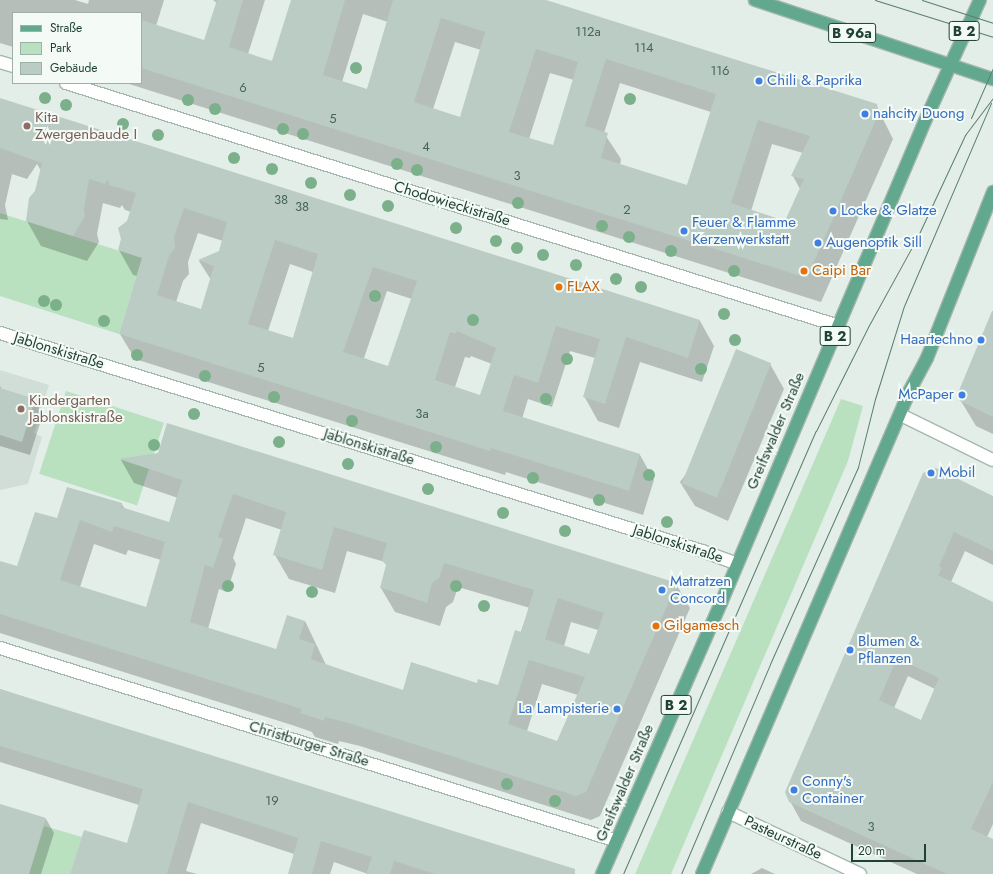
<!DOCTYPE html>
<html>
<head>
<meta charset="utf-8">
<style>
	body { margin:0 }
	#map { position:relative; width:993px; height:874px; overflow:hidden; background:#e3eee8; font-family:Jost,sans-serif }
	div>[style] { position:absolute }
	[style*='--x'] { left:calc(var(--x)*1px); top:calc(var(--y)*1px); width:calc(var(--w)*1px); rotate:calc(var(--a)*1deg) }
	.built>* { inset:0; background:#d1ded7 }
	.green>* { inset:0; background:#b9e1c0; transform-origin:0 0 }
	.shadow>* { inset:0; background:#0003 }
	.building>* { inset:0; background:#baccc3; transform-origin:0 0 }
	.roads { filter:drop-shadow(1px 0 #a5b7af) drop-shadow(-1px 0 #a5b7af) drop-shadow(0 1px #a5b7af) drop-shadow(0 -1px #a5b7af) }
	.minor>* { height:12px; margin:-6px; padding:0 6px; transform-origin:6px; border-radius:6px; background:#fff }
	.major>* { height:12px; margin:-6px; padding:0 6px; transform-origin:6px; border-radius:6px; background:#62a88f }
	.tram>* { height:1px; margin:-0.5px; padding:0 0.5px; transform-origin:0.5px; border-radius:0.5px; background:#5b7d70 }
	.trees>* { width:12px; height:12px; margin:-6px; border-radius:50%; background:#7bb08b }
	.dots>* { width:11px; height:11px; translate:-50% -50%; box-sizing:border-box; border:2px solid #f4faf6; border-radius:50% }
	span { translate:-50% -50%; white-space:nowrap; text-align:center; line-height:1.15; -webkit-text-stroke:4px #f4faf6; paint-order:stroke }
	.number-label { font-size:13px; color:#466458 }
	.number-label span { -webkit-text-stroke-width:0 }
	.shield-label span { padding:1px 3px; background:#f4faf6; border:1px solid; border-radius:3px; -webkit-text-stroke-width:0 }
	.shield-label { font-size:14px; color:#204235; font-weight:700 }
	.shop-label { font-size:15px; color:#366cbe }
	.left { translate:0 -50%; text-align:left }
	.right { translate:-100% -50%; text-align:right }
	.education-label { font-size:15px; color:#785e54 }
	.street-label { font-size:15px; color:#204235 }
	.food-label { font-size:15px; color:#c56008 }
	.legend { position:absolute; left:12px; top:12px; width:130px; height:72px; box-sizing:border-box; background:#f4faf6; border:1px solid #9fb0a9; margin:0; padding:5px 7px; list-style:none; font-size:12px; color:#204235 }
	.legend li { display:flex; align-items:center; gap:8px; height:20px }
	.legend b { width:20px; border:1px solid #9fb0a9 }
	.scale { position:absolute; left:851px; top:844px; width:75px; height:18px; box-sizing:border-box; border:2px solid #204235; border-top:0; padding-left:5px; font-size:12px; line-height:14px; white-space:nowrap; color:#204235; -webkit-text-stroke:3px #f4faf6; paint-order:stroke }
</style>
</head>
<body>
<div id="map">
	<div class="built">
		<div style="clip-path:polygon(0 370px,49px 385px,34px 433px,42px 437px,28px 484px,0 490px)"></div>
	</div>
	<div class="green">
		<div style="clip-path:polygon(0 213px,142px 258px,119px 334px,0 296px)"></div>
		<div style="left:66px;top:391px;width:103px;height:87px;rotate:18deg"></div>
		<div style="clip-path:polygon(841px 399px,863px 406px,848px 461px,671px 874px,635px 874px)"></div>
		<div style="clip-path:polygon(44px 826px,82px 837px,70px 874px,29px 874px)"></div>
	</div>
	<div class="shadow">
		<div style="clip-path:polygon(evenodd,0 0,75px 0,88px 4px,89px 0,164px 0,156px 26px,205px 42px,217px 3px,213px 0,265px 0,248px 54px,272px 62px,292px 0,543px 0,876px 105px,893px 139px,821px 302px,126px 83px,141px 83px,141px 13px,13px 13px,13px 47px,0 43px,0 0,363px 14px,388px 22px,367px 90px,342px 82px,363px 14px,0 0,455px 42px,481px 50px,461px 118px,433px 109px,455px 42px,0 0,550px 73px,574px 80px,554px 146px,529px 139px,550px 73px,0 0,620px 83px,711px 112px,687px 186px,620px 165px,621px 159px,604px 133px,620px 83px,0 0,772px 144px,803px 153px,793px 176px,800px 189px,785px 222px,751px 211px,772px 144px)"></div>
		<div style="clip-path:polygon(evenodd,0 99px,700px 321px,714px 346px,702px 382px,640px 362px,619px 428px,598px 421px,584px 396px,595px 358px,570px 351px,552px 407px,528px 399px,522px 419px,640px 455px,654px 480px,643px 515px,506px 472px,505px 475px,135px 359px,120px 334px,137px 276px,133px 275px,119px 250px,131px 212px,125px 210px,122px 205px,120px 208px,103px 203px,97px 234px,99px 242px,87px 261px,41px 246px,27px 221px,41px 171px,37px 164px,27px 179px,12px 174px,5px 205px,8px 220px,0 219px,0 99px,198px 233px,223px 241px,220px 252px,199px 261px,211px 280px,202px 311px,176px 302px,183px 281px,189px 274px,188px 262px,198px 233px,0 99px,290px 264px,313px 272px,293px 339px,268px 331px,290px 264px,0 99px,387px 291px,412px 299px,388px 367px,364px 358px,387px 291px,0 99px,471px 356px,492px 364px,481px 396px,455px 387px,465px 357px,470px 358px,471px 356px)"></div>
		<div style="clip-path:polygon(993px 315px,993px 434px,976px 426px,961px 401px)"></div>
		<div style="clip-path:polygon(770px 364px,784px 389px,728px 521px,695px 506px,680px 482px)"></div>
		<div style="clip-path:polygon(0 386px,2px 390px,34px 400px,43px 414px,30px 455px,0 446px)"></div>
		<div style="clip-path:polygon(evenodd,159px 454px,676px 584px,690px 608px,600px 816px,591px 820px,360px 746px,339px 741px,338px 744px,315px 737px,312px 732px,295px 726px,0 633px,0 562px,18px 567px,58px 519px,121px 503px,125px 509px,170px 523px,178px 498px,134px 483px,121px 460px,159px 454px,246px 518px,282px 530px,275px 555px,289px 579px,335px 593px,347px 551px,385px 562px,387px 566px,381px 588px,395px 612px,440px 626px,446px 607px,453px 602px,458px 587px,530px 608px,499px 687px,477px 684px,404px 691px,326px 665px,305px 621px,276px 650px,208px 629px,219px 589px,227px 592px,236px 564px,233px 558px,246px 518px,159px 454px,94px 544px,126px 555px,128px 550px,161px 560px,147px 608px,80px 587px,94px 544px,159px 454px,571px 622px,598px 630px,590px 655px,564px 646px,571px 622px,159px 454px,542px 684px,578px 695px,558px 742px,527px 731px,542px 684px)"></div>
		<div style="clip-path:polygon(evenodd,924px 474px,993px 497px,993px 565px,965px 551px,951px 582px,993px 603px,993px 824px,987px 837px,993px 840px,993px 874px,917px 874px,801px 821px,790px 801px,924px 474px,908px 676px,935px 689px,921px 721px,894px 708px,908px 676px)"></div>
		<div style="clip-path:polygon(0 689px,561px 874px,368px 874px,334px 862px,330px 874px,289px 874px,294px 854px,201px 823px,186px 871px,197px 874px,71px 874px,128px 845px,139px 805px,0 762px)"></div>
		<div style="clip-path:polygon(0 805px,46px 819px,54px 833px,41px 874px,0 874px)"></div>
		<div style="clip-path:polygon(762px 868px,775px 874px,751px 874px)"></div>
	</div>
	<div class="building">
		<div style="clip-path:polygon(evenodd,217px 0,243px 0,229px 47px,272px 61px,291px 0,345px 0,323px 75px,367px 89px,393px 0,546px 0,877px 104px,879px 113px,807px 278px,141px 68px,141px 20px,204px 40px,217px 0,441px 18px,485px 32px,460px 117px,414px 102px,441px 18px,217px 0,536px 49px,578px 62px,553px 145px,509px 132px,536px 49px,217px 0,606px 59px,716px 94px,687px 185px,601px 158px,608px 133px,585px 126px,606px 59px,217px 0,758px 120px,810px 136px,791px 176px,804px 179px,785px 221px,731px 203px,758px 120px)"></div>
		<div style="clip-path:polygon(evenodd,0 98px,700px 320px,688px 358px,626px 337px,605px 404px,583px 397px,600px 339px,556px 326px,538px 383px,514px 375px,503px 411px,640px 454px,629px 491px,491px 448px,490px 451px,119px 334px,142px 258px,118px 250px,121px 239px,118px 228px,127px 221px,136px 193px,109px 185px,108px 179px,105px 184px,89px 179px,84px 209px,85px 216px,73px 236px,26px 221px,29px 198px,35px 191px,42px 163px,0 148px,0 98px,184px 208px,227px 222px,219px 251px,198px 260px,214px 266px,201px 309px,157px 295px,169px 256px,175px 248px,174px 237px,184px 208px,0 98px,275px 240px,318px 254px,293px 338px,248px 324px,275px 240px,0 98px,373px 267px,417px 281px,388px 366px,343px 352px,373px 267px,0 98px,457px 331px,496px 348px,480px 395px,435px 380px,450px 332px,456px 334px,457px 331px)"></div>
		<div style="clip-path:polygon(992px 311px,993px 311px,993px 417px,960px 401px,958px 393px)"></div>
		<div style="left:736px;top:349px;width:38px;height:145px;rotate:22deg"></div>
		<div style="clip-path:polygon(0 388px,35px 399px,22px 442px,0 435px)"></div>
		<div style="clip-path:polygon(evenodd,167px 423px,677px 583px,586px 792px,576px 796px,345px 722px,325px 717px,324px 721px,300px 713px,301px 709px,280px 702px,0 614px,0 561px,17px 566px,35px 512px,57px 518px,67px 487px,122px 503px,121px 507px,169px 522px,182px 480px,119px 459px,158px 453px,167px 423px,233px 494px,286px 512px,273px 555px,322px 570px,334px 527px,387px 543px,382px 560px,386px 565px,380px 588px,401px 594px,427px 603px,432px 583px,439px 578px,444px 563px,534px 590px,521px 632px,515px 630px,498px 685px,478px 679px,477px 683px,411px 662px,403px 690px,360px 676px,311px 659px,315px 644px,299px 639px,305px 621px,287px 615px,276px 649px,190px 622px,205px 565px,213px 568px,223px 539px,218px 537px,233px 494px,167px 423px,80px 520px,112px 532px,114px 526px,165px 542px,146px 607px,60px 580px,80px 520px,167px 423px,558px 598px,604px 613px,589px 654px,545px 639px,558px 598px,167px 423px,529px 660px,585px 677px,557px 741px,508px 724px,529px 660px)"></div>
		<div style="clip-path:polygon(evenodd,936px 468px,993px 496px,993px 551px,954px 532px,939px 566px,942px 568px,938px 575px,993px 602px,993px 782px,971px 829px,993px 839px,993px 874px,947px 874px,789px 802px,785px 792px,923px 473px,936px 468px,897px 658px,939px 678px,921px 720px,879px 700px,897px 658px)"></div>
		<div style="clip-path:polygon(0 689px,575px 869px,575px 874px,435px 874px,394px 861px,390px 874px,366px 874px,372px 857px,321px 841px,312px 874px,288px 874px,298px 838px,188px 802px,167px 874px,70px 874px,84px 830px,127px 843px,143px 789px,0 746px)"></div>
		<div style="clip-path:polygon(0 804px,46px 818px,29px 874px,0 874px)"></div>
	</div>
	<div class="roads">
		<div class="minor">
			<div style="--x:0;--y:62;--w:14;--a:17"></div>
			<div style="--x:66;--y:83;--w:810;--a:17.45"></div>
			<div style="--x:0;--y:333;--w:735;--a:17.25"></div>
			<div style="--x:702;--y:551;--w:37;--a:20"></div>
			<div style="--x:901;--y:415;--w:102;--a:26.1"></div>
			<div style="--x:0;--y:648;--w:646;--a:17.37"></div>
			<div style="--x:728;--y:812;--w:146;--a:25.2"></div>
		</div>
		<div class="major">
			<div style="--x:755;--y:0;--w:251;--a:18.4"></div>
			<div style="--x:602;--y:874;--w:296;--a:-66.3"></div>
			<div style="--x:721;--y:603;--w:523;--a:-67.06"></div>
			<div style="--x:925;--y:121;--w:133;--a:-65.6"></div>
			<div style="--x:702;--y:874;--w:527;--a:-66.74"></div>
			<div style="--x:910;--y:390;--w:36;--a:-62"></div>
			<div style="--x:927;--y:358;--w:179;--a:-68.3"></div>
		</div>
	</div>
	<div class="tram">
		<div style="--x:875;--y:0;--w:124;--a:17.4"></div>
		<div style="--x:922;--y:0;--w:75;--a:17.9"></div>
		<div style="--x:971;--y:118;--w:55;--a:-66.3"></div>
		<div style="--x:623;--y:874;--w:483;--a:-66.5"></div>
		<div style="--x:816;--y:431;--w:116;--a:-63.4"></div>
		<div style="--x:868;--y:327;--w:102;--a:-61.2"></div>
		<div style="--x:917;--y:238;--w:114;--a:-65"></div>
		<div style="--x:965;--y:135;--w:46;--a:-52.9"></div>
		<div style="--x:681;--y:874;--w:228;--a:-67"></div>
		<div style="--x:770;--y:664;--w:216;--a:-65.9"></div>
		<div style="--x:858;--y:467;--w:70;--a:-76"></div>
		<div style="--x:875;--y:399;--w:97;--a:-72.7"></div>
		<div style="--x:904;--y:306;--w:221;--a:-66.8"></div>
	</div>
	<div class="trees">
		<div style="left:356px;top:68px"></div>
		<div style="left:45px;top:98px"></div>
		<div style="left:630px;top:99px"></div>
		<div style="left:188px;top:100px"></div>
		<div style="left:66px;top:105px"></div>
		<div style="left:215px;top:109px"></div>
		<div style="left:123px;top:124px"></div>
		<div style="left:283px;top:129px"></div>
		<div style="left:303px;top:134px"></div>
		<div style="left:158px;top:135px"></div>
		<div style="left:234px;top:158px"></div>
		<div style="left:397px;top:164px"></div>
		<div style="left:272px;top:169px"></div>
		<div style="left:417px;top:170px"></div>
		<div style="left:311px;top:183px"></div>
		<div style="left:350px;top:195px"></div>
		<div style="left:518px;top:203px"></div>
		<div style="left:388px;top:206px"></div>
		<div style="left:602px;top:226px"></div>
		<div style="left:456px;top:228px"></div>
		<div style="left:629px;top:237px"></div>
		<div style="left:496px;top:241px"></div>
		<div style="left:517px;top:248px"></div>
		<div style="left:671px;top:251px"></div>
		<div style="left:543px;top:255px"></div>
		<div style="left:576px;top:265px"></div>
		<div style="left:734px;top:271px"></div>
		<div style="left:616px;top:279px"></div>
		<div style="left:641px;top:287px"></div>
		<div style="left:375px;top:296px"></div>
		<div style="left:44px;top:301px"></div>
		<div style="left:56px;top:305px"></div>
		<div style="left:724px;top:314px"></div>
		<div style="left:473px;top:320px"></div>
		<div style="left:104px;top:321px"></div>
		<div style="left:735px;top:340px"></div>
		<div style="left:137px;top:355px"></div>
		<div style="left:567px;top:359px"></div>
		<div style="left:701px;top:369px"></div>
		<div style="left:205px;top:376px"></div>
		<div style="left:274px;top:397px"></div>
		<div style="left:546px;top:399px"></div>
		<div style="left:194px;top:414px"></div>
		<div style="left:352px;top:421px"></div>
		<div style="left:279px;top:442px"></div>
		<div style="left:154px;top:445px"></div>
		<div style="left:436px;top:447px"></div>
		<div style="left:348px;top:464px"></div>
		<div style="left:649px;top:475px"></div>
		<div style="left:533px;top:478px"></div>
		<div style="left:428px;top:489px"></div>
		<div style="left:599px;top:500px"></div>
		<div style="left:503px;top:513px"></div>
		<div style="left:667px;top:522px"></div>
		<div style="left:565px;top:531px"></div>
		<div style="left:228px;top:586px"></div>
		<div style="left:456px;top:586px"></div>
		<div style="left:312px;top:592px"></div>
		<div style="left:484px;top:606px"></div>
		<div style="left:507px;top:784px"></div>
		<div style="left:555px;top:801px"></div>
	</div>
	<div class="dots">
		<div style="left:759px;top:81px;background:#3f7fe0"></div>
		<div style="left:865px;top:114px;background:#3f7fe0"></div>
		<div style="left:27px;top:126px;background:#8d6e63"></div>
		<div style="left:833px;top:211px;background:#3f7fe0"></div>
		<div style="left:684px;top:231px;background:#3f7fe0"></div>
		<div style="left:818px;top:243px;background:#3f7fe0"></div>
		<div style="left:804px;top:271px;background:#e8710a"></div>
		<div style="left:559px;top:287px;background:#e8710a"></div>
		<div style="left:981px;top:340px;background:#3f7fe0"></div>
		<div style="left:962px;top:395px;background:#3f7fe0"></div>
		<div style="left:21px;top:409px;background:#8d6e63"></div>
		<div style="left:931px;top:473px;background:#3f7fe0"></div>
		<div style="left:662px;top:590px;background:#3f7fe0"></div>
		<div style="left:656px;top:626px;background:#e8710a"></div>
		<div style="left:850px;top:650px;background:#3f7fe0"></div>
		<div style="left:617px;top:709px;background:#3f7fe0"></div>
		<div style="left:794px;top:790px;background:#3f7fe0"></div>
	</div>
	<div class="number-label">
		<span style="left:588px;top:32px">112a</span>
		<span style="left:644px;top:48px">114</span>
		<span style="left:720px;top:71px">116</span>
		<span style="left:243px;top:88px">6</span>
		<span style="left:333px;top:119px">5</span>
		<span style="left:426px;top:147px">4</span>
		<span style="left:517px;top:176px">3</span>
		<span style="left:281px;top:200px">38</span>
		<span style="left:302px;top:207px">38</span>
		<span style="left:627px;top:210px">2</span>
		<span style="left:261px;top:368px">5</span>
		<span style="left:422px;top:414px">3a</span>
		<span style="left:272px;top:801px">19</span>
		<span style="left:871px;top:827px">3</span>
	</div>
	<div class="shield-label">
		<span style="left:964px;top:31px">B 2</span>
		<span style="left:852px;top:33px">B 96a</span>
		<span style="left:835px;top:336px">B 2</span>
		<span style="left:676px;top:705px">B 2</span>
	</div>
	<div class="shop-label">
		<span class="left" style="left:767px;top:81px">Chili &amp; Paprika</span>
		<span class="left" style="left:873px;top:114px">nahcity Duong</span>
		<span class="left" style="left:841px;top:211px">Locke &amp; Glatze</span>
		<span class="left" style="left:692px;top:231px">Feuer &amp; Flamme<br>Kerzenwerkstatt</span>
		<span class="left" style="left:826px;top:243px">Augenoptik Sill</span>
		<span class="right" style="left:973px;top:340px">Haartechno</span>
		<span class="right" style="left:954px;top:395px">McPaper</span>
		<span class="left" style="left:939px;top:473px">Mobil</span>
		<span class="left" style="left:670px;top:590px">Matratzen<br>Concord</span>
		<span class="left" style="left:858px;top:650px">Blumen &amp;<br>Pflanzen</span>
		<span class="right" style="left:609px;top:709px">La Lampisterie</span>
		<span class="left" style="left:802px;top:790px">Conny's<br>Container</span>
	</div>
	<div class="education-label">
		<span class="left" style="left:35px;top:126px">Kita<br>Zwergenbaude I</span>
		<span class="left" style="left:29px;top:409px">Kindergarten<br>Jablonskistraße</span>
	</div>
	<div class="street-label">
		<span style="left:452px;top:204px;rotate:17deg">Chodowieckistraße</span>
		<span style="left:59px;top:351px;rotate:17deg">Jablonskistraße</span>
		<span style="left:776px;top:431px;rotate:-67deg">Greifswalder Straße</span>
		<span style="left:369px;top:447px;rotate:17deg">Jablonskistraße</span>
		<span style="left:678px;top:544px;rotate:18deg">Jablonskistraße</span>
		<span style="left:309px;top:744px;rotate:17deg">Christburger Straße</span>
		<span style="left:625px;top:783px;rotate:-67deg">Greifswalder Straße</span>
		<span style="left:783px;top:838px;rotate:25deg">Pasteurstraße</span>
	</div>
	<div class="food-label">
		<span class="left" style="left:812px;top:271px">Caipi Bar</span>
		<span class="left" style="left:567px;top:287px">FLAX</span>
		<span class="left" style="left:664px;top:626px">Gilgamesch</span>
	</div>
	<ul class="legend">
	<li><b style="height:5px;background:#62a88f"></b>Straße</li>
	<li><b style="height:11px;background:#b9e1c0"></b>Park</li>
	<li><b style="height:11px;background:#baccc3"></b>Gebäude</li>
	</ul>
	<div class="scale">20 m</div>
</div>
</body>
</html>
